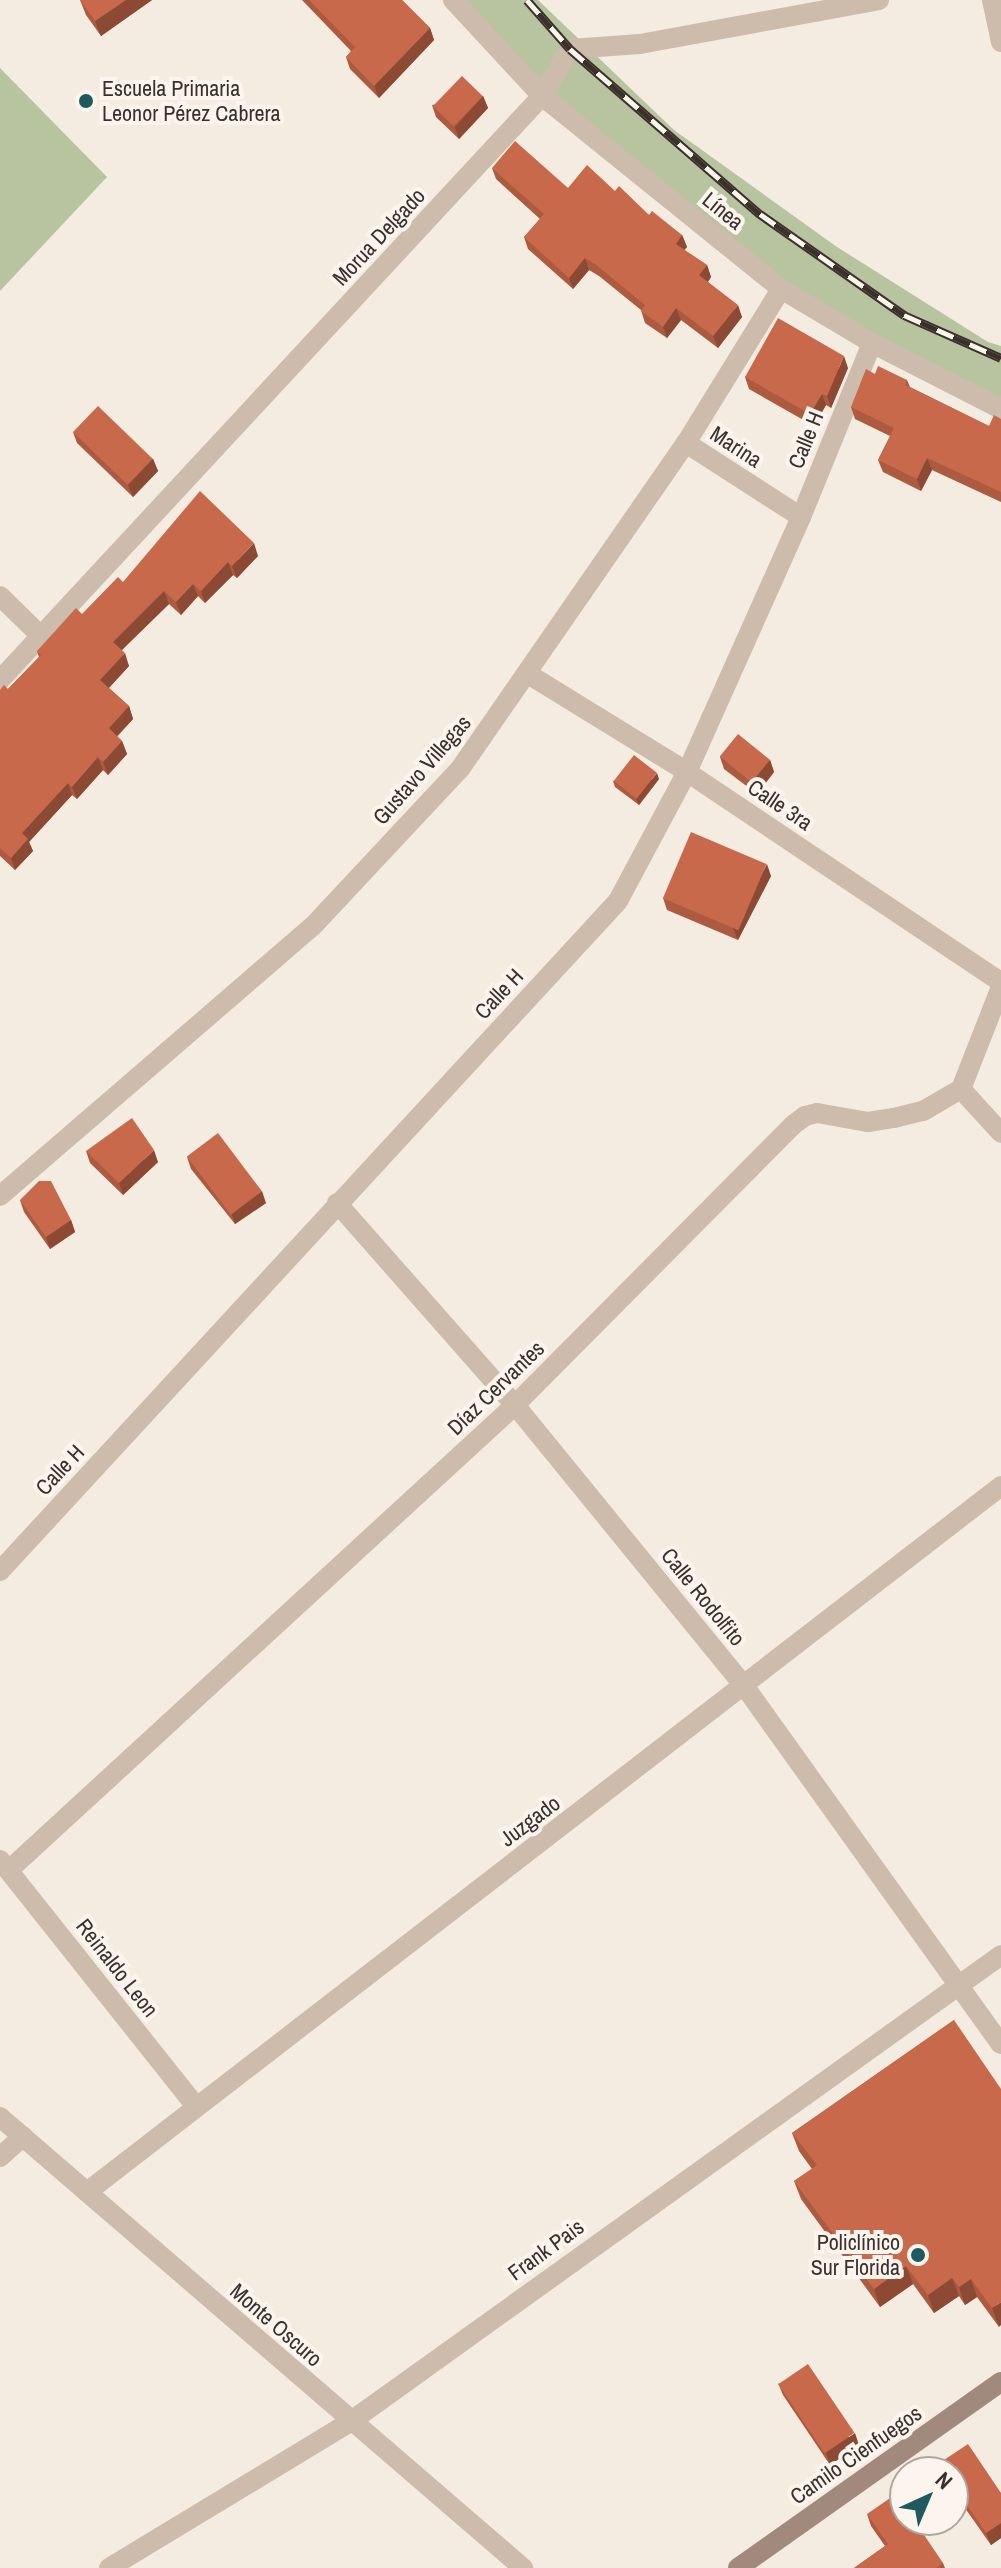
<!DOCTYPE html>
<html>
<head>
<meta charset="utf-8">
<style>
	body { margin:0 }
	#map { position:relative; width:1001px; height:2568px; overflow:hidden; background:#f4ebe1; font-family:"Archivo Narrow",sans-serif }
	div>[style] { position:absolute }
	[style*='--x'] { left:calc(var(--x)*1px); top:calc(var(--y)*1px); width:calc(var(--w)*1px); rotate:calc(var(--a)*1deg) }
	.green>* { inset:0; background:#b8c4a0 }
	.street>* { height:20px; margin:-10px; padding:0 10px; transform-origin:10px; border-radius:10px; background:#cdbbac }
	.secondary>* { height:20px; margin:-10px; padding:0 10px; transform-origin:10px; border-radius:10px; background:#a18a7d }
	.rail>* { height:9px; margin-top:-4.5px; transform-origin:0; background:repeating-linear-gradient(90deg,#fbf5ee 0 18px,#3b302b 0 36px); box-sizing:border-box; border-block:2px solid #3b302b }
	.wall>* { inset:0; background:#ac5a40 }
	.shaded-wall>* { inset:0; background:#8c4a34 }
	.building>* { inset:0; background:#c8694b; transform-origin:0 0 }
	.dots>* { width:22px; height:22px; translate:-50% -50%; box-sizing:border-box; border:4px solid #fbf5ee; border-radius:50% }
	span { translate:-50% -50%; white-space:nowrap; text-align:center; line-height:1.15; -webkit-text-stroke:8px #fbf5ee; paint-order:stroke }
	.poi-label { font-size:22px; color:#3b302b }
	.left { translate:0 -50%; text-align:left }
	.right { translate:-100% -50%; text-align:right }
	.street-label { font-size:22px; color:#3b302b }
	.north { position:absolute; left:889px; top:2456px; width:80px; height:80px; box-sizing:border-box; background:#fbf5ee; border:2px solid #aea6a0; border-radius:50%; rotate:44deg; font-size:22px; font-weight:700; line-height:32px; text-align:center; color:#3b302b }
	.north::after { content:''; display:block; margin:auto; width:28px; height:36px; background:#1f5a5e; clip-path:polygon(50% 0,100% 100%,50% 72%,0 100%) }
</style>
</head>
<body>
<div id="map">
	<div class="green">
		<div style="clip-path:polygon(453px 0,538px 0,674px 130px,837px 247px,988px 342px,1001px 346px,1001px 409px,781px 289px,542px 96px)"></div>
		<div style="clip-path:polygon(0 68px,107px 177px,0 291px)"></div>
	</div>
	<div class="street">
		<div style="--x:453;--y:0;--w:131;--a:47.2"></div>
		<div style="--x:542;--y:96;--w:307;--a:38.9"></div>
		<div style="--x:781;--y:289;--w:106;--a:30.7"></div>
		<div style="--x:872;--y:343;--w:145;--a:27.1"></div>
		<div style="--x:992;--y:0;--w:43;--a:77.9"></div>
		<div style="--x:686;--y:443;--w:137;--a:32.8"></div>
		<div style="--x:0;--y:596;--w:57;--a:44.3"></div>
		<div style="--x:528;--y:674;--w:187;--a:31.6"></div>
		<div style="--x:687;--y:772;--w:378;--a:33.8"></div>
		<div style="--x:0;--y:680;--w:797;--a:-47.14"></div>
		<div style="--x:542;--y:96;--w:55;--a:-59.2"></div>
		<div style="--x:570;--y:49;--w:70;--a:-4.1"></div>
		<div style="--x:640;--y:44;--w:243;--a:-10.4"></div>
		<div style="--x:961;--y:1089;--w:59;--a:47.7"></div>
		<div style="--x:0;--y:1196;--w:412;--a:-40.8"></div>
		<div style="--x:312;--y:927;--w:216;--a:-46.9"></div>
		<div style="--x:460;--y:769;--w:397;--a:-55.3"></div>
		<div style="--x:686;--y:443;--w:181;--a:-58.3"></div>
		<div style="--x:337;--y:1203;--w:269;--a:48.6"></div>
		<div style="--x:515;--y:1405;--w:364;--a:50.8"></div>
		<div style="--x:745;--y:1687;--w:439;--a:54.4"></div>
		<div style="--x:0;--y:1571;--w:911;--a:-47.31"></div>
		<div style="--x:618;--y:901;--w:146;--a:-61.9"></div>
		<div style="--x:687;--y:772;--w:279;--a:-65.9"></div>
		<div style="--x:801;--y:517;--w:188;--a:-67.8"></div>
		<div style="--x:0;--y:1860;--w:315;--a:51.5"></div>
		<div style="--x:9;--y:1870;--w:687;--a:-42.58"></div>
		<div style="--x:515;--y:1405;--w:395;--a:-45.2"></div>
		<div style="--x:793;--y:1125;--w:15;--a:-37"></div>
		<div style="--x:805;--y:1116;--w:12;--a:-14"></div>
		<div style="--x:817;--y:1113;--w:52;--a:10"></div>
		<div style="--x:868;--y:1122;--w:26;--a:-9"></div>
		<div style="--x:894;--y:1118;--w:30;--a:-14"></div>
		<div style="--x:923;--y:1111;--w:44;--a:-30.1"></div>
		<div style="--x:961;--y:1089;--w:110;--a:-68.6"></div>
		<div style="--x:0;--y:2117;--w:691;--a:40.77"></div>
		<div style="--x:0;--y:2157;--w:31;--a:-42"></div>
		<div style="--x:87;--y:2192;--w:1155;--a:-37.68"></div>
		<div style="--x:109;--y:2568;--w:282;--a:-31.2"></div>
		<div style="--x:350;--y:2422;--w:801;--a:-35.65"></div>
	</div>
	<div class="secondary">
		<div style="--x:738;--y:2568;--w:322;--a:-35.3"></div>
	</div>
	<div class="rail">
		<div style="--x:527;--y:0;--w:65;--a:48.7"></div>
		<div style="--x:570;--y:49;--w:252;--a:41"></div>
		<div style="--x:760;--y:214;--w:176;--a:35"></div>
		<div style="--x:904;--y:315;--w:106;--a:23.9"></div>
	</div>
	<div class="wall">
		<div style="clip-path:polygon(80px 0,152px 0,101px 36px,86px 15px)"></div>
		<div style="clip-path:polygon(302px 0,402px 0,430px 28px,434px 40px,379px 98px,350px 69px,346px 57px,351px 51px)"></div>
		<div style="clip-path:polygon(483px 96px,488px 108px,459px 139px,436px 117px,432px 105px)"></div>
		<div style="clip-path:polygon(492px 168px,568px 188px,615px 191px,649px 215px,682px 235px,687px 247px,684px 250px,707px 265px,711px 277px,708px 282px,742px 317px,718px 348px,681px 320px,667px 338px,645px 323px,641px 310px,599px 276px,589px 270px,573px 289px,528px 249px,524px 237px,540px 219px,496px 179px)"></div>
		<div style="clip-path:polygon(848px 368px,831px 408px,826px 405px,814px 426px,749px 389px,745px 377px)"></div>
		<div style="clip-path:polygon(875px 374px,907px 380px,910px 387px,989px 426px,1001px 419px,1001px 502px,932px 470px,921px 491px,883px 472px,878px 460px,890px 436px,855px 419px,851px 407px)"></div>
		<div style="clip-path:polygon(73px 432px,153px 459px,158px 471px,133px 497px,77px 443px)"></div>
		<div style="clip-path:polygon(258px 556px,237px 578px,233px 575px,205px 603px,198px 596px,181px 615px,169px 604px,121px 650px,129px 666px,109px 688px,129px 706px,133px 719px,117px 736px,122px 741px,127px 754px,108px 775px,103px 770px,77px 799px,72px 795px,29px 842px,33px 851px,15px 870px,0 856px,0 690px,8px 689px,39px 657px,37px 651px,123px 582px)"></div>
		<div style="clip-path:polygon(720px 757px,770px 760px,774px 772px,757px 794px,724px 769px)"></div>
		<div style="clip-path:polygon(659px 779px,639px 805px,615px 787px,613px 781px)"></div>
		<div style="clip-path:polygon(771px 876px,738px 940px,667px 910px,663px 898px)"></div>
		<div style="clip-path:polygon(86px 1151px,158px 1162px,123px 1195px,90px 1163px)"></div>
		<div style="clip-path:polygon(187px 1157px,266px 1203px,235px 1224px,191px 1169px)"></div>
		<div style="clip-path:polygon(20px 1200px,71px 1220px,75px 1232px,50px 1249px,24px 1212px)"></div>
		<div style="clip-path:polygon(954px 2020px,999px 2327px,977px 2297px,965px 2305px,959px 2296px,934px 2313px,913px 2284px,880px 2307px,801px 2199px,794px 2181px,812px 2169px,799px 2151px,792px 2133px)"></div>
		<div style="clip-path:polygon(778px 2383px,859px 2445px,830px 2465px,783px 2395px)"></div>
		<div style="clip-path:polygon(938px 2464px,1001px 2493px,1001px 2538px,991px 2545px,953px 2491px,953px 2472px,941px 2472px)"></div>
		<div style="clip-path:polygon(867px 2514px,943px 2563px,945px 2568px,854px 2568px,885px 2546px,871px 2526px)"></div>
	</div>
	<div class="shaded-wall">
		<div style="clip-path:polygon(126px 0,152px 0,101px 36px,95px 21px)"></div>
		<div style="clip-path:polygon(430px 28px,434px 40px,379px 98px,374px 86px)"></div>
		<div style="clip-path:polygon(483px 96px,488px 108px,459px 139px,455px 127px)"></div>
		<div style="clip-path:polygon(682px 235px,687px 247px,680px 255px,676px 244px)"></div>
		<div style="clip-path:polygon(585px 258px,589px 270px,573px 289px,569px 278px)"></div>
		<div style="clip-path:polygon(707px 265px,711px 277px,704px 287px,699px 275px)"></div>
		<div style="clip-path:polygon(738px 305px,742px 317px,718px 348px,713px 336px)"></div>
		<div style="clip-path:polygon(676px 308px,681px 320px,667px 338px,663px 327px)"></div>
		<div style="clip-path:polygon(844px 356px,848px 368px,831px 408px,827px 396px)"></div>
		<div style="clip-path:polygon(822px 394px,826px 405px,814px 426px,810px 414px)"></div>
		<div style="clip-path:polygon(927px 458px,932px 470px,921px 491px,917px 479px)"></div>
		<div style="clip-path:polygon(153px 459px,158px 471px,133px 497px,128px 485px)"></div>
		<div style="clip-path:polygon(254px 543px,258px 556px,237px 578px,232px 566px)"></div>
		<div style="clip-path:polygon(228px 562px,233px 575px,205px 603px,201px 591px)"></div>
		<div style="clip-path:polygon(193px 584px,198px 596px,181px 615px,176px 602px)"></div>
		<div style="clip-path:polygon(164px 591px,169px 604px,117px 655px,113px 642px)"></div>
		<div style="clip-path:polygon(125px 653px,129px 666px,105px 692px,100px 680px)"></div>
		<div style="clip-path:polygon(129px 706px,133px 719px,113px 741px,109px 728px)"></div>
		<div style="clip-path:polygon(122px 741px,127px 754px,108px 775px,103px 762px)"></div>
		<div style="clip-path:polygon(98px 757px,103px 770px,77px 799px,72px 787px)"></div>
		<div style="clip-path:polygon(770px 760px,774px 772px,757px 794px,752px 782px)"></div>
		<div style="clip-path:polygon(657px 773px,659px 779px,639px 805px,636px 799px)"></div>
		<div style="clip-path:polygon(68px 783px,72px 795px,29px 842px,33px 851px,15px 870px,11px 858px,22px 833px)"></div>
		<div style="clip-path:polygon(767px 864px,771px 876px,738px 940px,733px 928px)"></div>
		<div style="clip-path:polygon(154px 1150px,158px 1162px,123px 1195px,119px 1183px)"></div>
		<div style="clip-path:polygon(262px 1191px,266px 1203px,235px 1224px,231px 1212px)"></div>
		<div style="clip-path:polygon(71px 1220px,75px 1232px,50px 1249px,46px 1237px)"></div>
		<div style="clip-path:polygon(906px 2266px,913px 2284px,880px 2307px,874px 2289px)"></div>
		<div style="clip-path:polygon(952px 2278px,959px 2296px,934px 2313px,928px 2295px)"></div>
		<div style="clip-path:polygon(971px 2279px,977px 2297px,965px 2305px,959px 2287px)"></div>
		<div style="clip-path:polygon(1001px 2302px,1001px 2325px,999px 2327px,992px 2308px)"></div>
		<div style="clip-path:polygon(855px 2433px,859px 2445px,830px 2465px,826px 2453px)"></div>
		<div style="clip-path:polygon(1001px 2523px,1001px 2538px,991px 2545px,986px 2533px)"></div>
	</div>
	<div class="building">
		<div style="clip-path:polygon(80px 0,126px 0,95px 21px)"></div>
		<div style="clip-path:polygon(309px 0,402px 0,430px 28px,374px 86px,346px 57px,355px 47px)"></div>
		<div style="left:462px;top:76px;width:29px;height:42px;rotate:44deg"></div>
		<div style="clip-path:polygon(515px 141px,568px 188px,587px 165px,615px 191px,619px 186px,649px 215px,652px 211px,682px 235px,676px 244px,707px 265px,699px 275px,738px 305px,713px 336px,676px 308px,663px 327px,641px 311px,645px 305px,595px 264px,585px 258px,569px 278px,524px 237px,544px 214px,492px 168px)"></div>
		<div style="clip-path:polygon(778px 318px,844px 356px,827px 396px,822px 394px,810px 414px,745px 377px)"></div>
		<div style="clip-path:polygon(878px 366px,907px 380px,905px 385px,989px 426px,994px 415px,1001px 419px,1001px 492px,927px 458px,917px 479px,878px 460px,894px 428px,851px 407px,866px 369px,875px 374px)"></div>
		<div style="left:98px;top:406px;width:76px;height:36px;rotate:44deg"></div>
		<div style="clip-path:polygon(200px 491px,254px 543px,232px 566px,228px 562px,201px 591px,193px 584px,176px 602px,164px 591px,113px 642px,125px 653px,100px 680px,129px 706px,109px 728px,122px 741px,103px 762px,98px 757px,72px 787px,68px 783px,22px 833px,28px 839px,11px 858px,0 848px,0 690px,4px 685px,8px 689px,41px 655px,37px 651px,76px 608px,82px 614px,118px 577px,123px 582px)"></div>
		<div style="left:738px;top:734px;width:41px;height:29px;rotate:39deg"></div>
		<div style="left:634px;top:755px;width:29px;height:33px;rotate:38deg"></div>
		<div style="left:691px;top:832px;width:82px;height:72px;rotate:23deg"></div>
		<div style="clip-path:polygon(132px 1118px,154px 1150px,119px 1183px,86px 1151px)"></div>
		<div style="left:218px;top:1133px;width:73px;height:39px;rotate:53deg"></div>
		<div style="clip-path:polygon(39px 1181px,51px 1181px,71px 1220px,46px 1237px,20px 1200px)"></div>
		<div style="clip-path:polygon(954px 2020px,1001px 2089px,1001px 2302px,992px 2308px,971px 2279px,959px 2287px,952px 2278px,928px 2295px,906px 2266px,874px 2289px,794px 2181px,817px 2165px,792px 2133px)"></div>
		<div style="left:808px;top:2364px;width:83px;height:36px;rotate:56deg"></div>
		<div style="clip-path:polygon(968px 2444px,1001px 2493px,1001px 2523px,986px 2533px,953px 2485px,953px 2472px,944px 2472px,938px 2464px)"></div>
		<div style="clip-path:polygon(896px 2494px,905px 2507px,905px 2520px,914px 2520px,943px 2563px,936px 2568px,854px 2568px,888px 2544px,867px 2514px)"></div>
	</div>
	<div class="dots">
		<div style="left:86px;top:101px;background:#1f5a5e"></div>
		<div style="left:918px;top:2255px;background:#1f5a5e"></div>
	</div>
	<div class="poi-label">
		<span class="left" style="left:102px;top:101px">Escuela Primaria<br>Leonor Pérez Cabrera</span>
		<span class="right" style="left:900px;top:2255px">Policlínico<br>Sur Florida</span>
	</div>
	<div class="street-label">
		<span style="left:723px;top:211px;rotate:39deg">Línea</span>
		<span style="left:379px;top:237px;rotate:-47deg">Morua Delgado</span>
		<span style="left:806px;top:440px;rotate:-68deg">Calle H</span>
		<span style="left:736px;top:447px;rotate:33deg">Marina</span>
		<span style="left:422px;top:770px;rotate:-49deg">Gustavo Villegas</span>
		<span style="left:780px;top:805px;rotate:34deg">Calle 3ra</span>
		<span style="left:499px;top:994px;rotate:-47deg">Calle H</span>
		<span style="left:496px;top:1388px;rotate:-44deg">Díaz Cervantes</span>
		<span style="left:60px;top:1470px;rotate:-47deg">Calle H</span>
		<span style="left:703px;top:1597px;rotate:51deg">Calle Rodolfito</span>
		<span style="left:530px;top:1821px;rotate:-37deg">Juzgado</span>
		<span style="left:117px;top:1968px;rotate:52deg">Reinaldo Leon</span>
		<span style="left:546px;top:2250px;rotate:-36deg">Frank Pais</span>
		<span style="left:276px;top:2325px;rotate:41deg">Monte Oscuro</span>
		<span style="left:856px;top:2455px;rotate:-35deg">Camilo Cienfuegos</span>
	</div>
	<div class="north">N</div>
</div>
</body>
</html>
